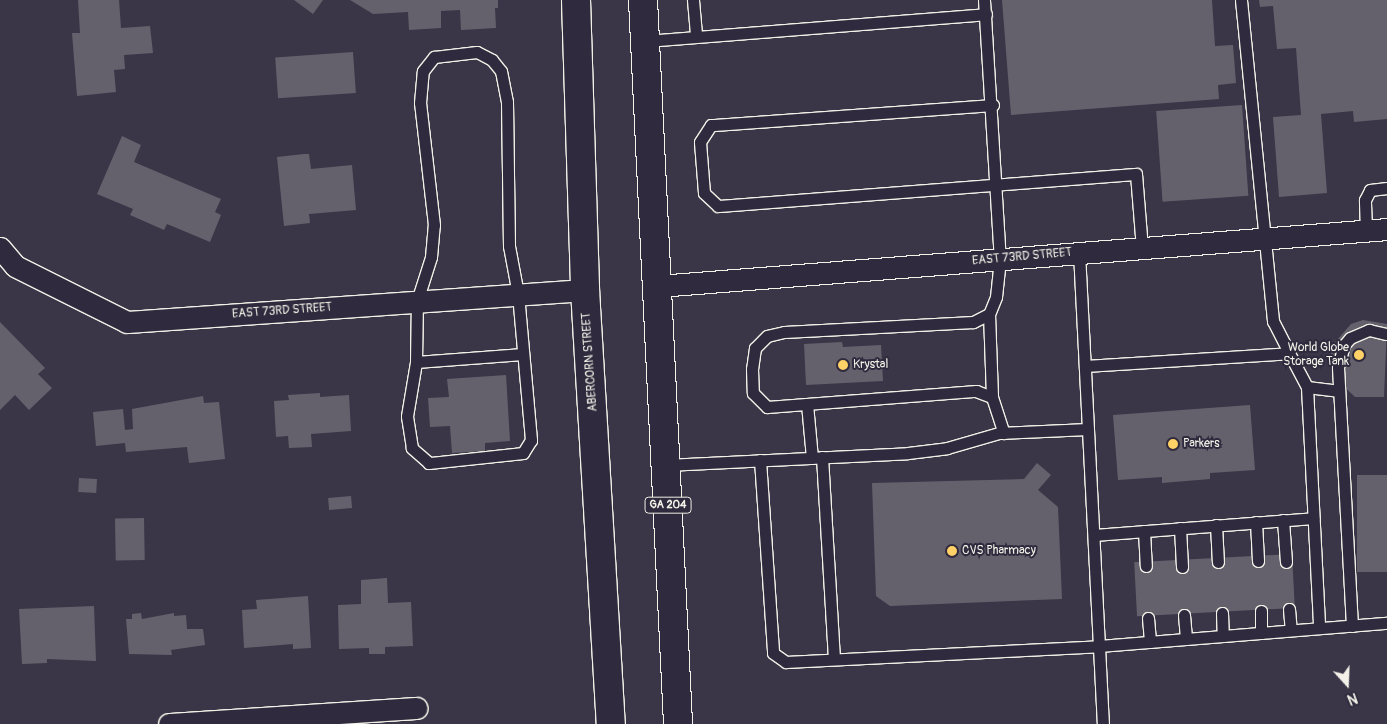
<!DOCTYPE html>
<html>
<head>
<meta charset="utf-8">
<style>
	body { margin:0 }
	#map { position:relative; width:1387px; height:724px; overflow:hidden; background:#3b3647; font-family:Pangolin,sans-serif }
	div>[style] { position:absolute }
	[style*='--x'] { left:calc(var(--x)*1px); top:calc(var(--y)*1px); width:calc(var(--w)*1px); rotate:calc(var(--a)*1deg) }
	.building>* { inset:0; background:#65616c; transform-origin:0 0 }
	.roads { filter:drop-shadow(1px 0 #f4f1e8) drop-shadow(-1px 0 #f4f1e8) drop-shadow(0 1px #f4f1e8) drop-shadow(0 -1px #f4f1e8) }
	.lane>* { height:11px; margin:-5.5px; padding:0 5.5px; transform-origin:5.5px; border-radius:5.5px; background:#2f2a3d }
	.street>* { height:21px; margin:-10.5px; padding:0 10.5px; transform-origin:10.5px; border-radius:10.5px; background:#2f2a3d }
	.primary>* { height:28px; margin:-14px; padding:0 14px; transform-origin:14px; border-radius:14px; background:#2f2a3d }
	.dots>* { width:14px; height:14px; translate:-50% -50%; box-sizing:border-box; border:2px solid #2f2a3d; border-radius:50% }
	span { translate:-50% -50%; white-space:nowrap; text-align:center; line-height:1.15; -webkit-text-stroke:4px #2f2a3d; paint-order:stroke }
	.shield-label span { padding:1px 4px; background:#2f2a3d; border:1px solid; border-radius:4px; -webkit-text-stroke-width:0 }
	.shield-label { font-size:11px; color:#f4f1e8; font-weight:700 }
	.street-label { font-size:12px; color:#f4f1e8 }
	.poi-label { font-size:12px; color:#f4f1e8 }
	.right { translate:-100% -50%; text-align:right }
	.left { translate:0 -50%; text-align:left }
	.north { position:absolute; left:1322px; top:659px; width:50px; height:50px; -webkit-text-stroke:4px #2f2a3d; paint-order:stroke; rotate:160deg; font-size:14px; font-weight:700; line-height:20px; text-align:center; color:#f4f1e8 }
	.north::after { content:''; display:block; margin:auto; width:18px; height:22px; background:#f4f1e8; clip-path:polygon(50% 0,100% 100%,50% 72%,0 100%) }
</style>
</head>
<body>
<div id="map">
	<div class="building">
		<div style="clip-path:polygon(78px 0,119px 0,121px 28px,150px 26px,153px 53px,124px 55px,125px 69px,114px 70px,116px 92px,77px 96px,72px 33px,80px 33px)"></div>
		<div style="clip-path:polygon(294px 0,323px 0,313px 14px)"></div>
		<div style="clip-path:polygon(350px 0,498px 0,498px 8px,495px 8px,496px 28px,461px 30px,460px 10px,441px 11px,441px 28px,409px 30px,408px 12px,373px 14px)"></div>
		<div style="clip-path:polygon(1002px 0,1212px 0,1215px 46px,1233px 45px,1236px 83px,1218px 85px,1219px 99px,1011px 115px)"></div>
		<div style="clip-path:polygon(1259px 0,1387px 0,1387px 119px,1354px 122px,1353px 111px,1321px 114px,1327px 193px,1279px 197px,1273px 117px,1301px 115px,1296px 48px,1277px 49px,1273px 6px,1260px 7px)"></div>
		<div style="left:353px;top:52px;width:41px;height:78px;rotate:86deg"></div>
		<div style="left:1242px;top:105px;width:91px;height:86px;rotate:86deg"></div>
		<div style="clip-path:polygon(122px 136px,141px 145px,134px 162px,221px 199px,215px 212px,221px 215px,210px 242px,167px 224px,164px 230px,130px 215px,133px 209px,97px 194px)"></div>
		<div style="clip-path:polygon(304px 154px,309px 154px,311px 169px,352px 165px,356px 210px,309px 214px,310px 223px,284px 226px,277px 157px)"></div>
		<div style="clip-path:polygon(1363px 320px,1387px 324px,1384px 397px,1355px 397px,1332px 375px,1331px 347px,1351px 324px)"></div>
		<div style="clip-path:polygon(0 322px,45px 368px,38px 374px,52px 388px,29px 410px,15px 395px,0 410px)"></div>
		<div style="clip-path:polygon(842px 342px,843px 347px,881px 345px,883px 381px,806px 385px,804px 344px)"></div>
		<div style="clip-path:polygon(506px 375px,510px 441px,485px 443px,485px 451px,452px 453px,450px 426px,430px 427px,428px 398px,449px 397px,447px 379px)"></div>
		<div style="clip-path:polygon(320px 393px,320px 397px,349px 395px,351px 431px,311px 434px,312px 447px,289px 448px,288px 436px,276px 437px,274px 401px,289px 400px,288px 395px)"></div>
		<div style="clip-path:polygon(203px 396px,204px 403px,219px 402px,225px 459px,189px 463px,187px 447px,126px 452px,125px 443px,96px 446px,93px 412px,123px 409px,125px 430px,133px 429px,132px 409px)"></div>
		<div style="clip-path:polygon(1250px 405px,1255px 470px,1210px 473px,1210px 479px,1162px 483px,1162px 477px,1118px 480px,1113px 415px)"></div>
		<div style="clip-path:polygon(1037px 463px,1051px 475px,1038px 490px,1058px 507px,1062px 599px,890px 606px,876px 596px,872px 483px,1024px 479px)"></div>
		<div style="left:1357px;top:475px;width:30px;height:97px"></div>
		<div style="left:79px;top:478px;width:18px;height:14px;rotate:3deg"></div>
		<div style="left:351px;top:496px;width:12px;height:23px;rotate:85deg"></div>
		<div style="left:144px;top:518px;width:42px;height:29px;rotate:89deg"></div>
		<div style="left:1292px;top:554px;width:54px;height:158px;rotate:87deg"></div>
		<div style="clip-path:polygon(387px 578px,388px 603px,411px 602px,413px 646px,385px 647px,385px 654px,369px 654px,369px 648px,339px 649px,338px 605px,361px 604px,361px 580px)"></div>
		<div style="clip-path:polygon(308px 596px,311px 648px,293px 649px,293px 644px,244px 648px,242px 610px,257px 609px,256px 600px)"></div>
		<div style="clip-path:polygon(94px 606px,96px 661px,47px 659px,47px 663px,22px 664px,19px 609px)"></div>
		<div style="clip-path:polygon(141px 613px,142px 619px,174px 613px,174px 616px,186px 615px,187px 629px,203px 629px,205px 645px,171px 650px,172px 655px,129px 654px,126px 619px,132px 619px,132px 614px)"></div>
	</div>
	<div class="roads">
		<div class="lane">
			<div style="--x:693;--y:0;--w:36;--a:85"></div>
			<div style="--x:984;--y:0;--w:259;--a:86.5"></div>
			<div style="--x:1000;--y:259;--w:38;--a:96"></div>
			<div style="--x:996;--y:297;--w:18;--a:112"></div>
			<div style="--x:989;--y:314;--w:83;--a:87.9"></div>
			<div style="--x:992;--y:397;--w:38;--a:72"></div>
			<div style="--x:1241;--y:0;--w:323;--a:84.3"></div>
			<div style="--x:1273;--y:321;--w:36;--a:63"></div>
			<div style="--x:645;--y:41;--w:342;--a:-4.5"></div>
			<div style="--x:477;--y:52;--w:17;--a:28"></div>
			<div style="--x:492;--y:60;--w:14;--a:51"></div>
			<div style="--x:501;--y:71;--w:32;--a:79"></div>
			<div style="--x:507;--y:102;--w:144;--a:89.2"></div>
			<div style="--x:509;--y:246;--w:49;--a:79.4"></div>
			<div style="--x:518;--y:294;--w:147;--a:84.9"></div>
			<div style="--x:531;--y:440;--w:15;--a:122"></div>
			<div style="--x:523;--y:453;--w:95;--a:173.9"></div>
			<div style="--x:429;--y:463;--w:23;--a:-139"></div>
			<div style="--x:412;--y:448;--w:32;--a:-99"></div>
			<div style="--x:407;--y:416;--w:55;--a:-80.5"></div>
			<div style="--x:416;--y:362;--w:61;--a:-89.1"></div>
			<div style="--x:417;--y:301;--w:46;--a:-72.3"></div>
			<div style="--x:431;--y:257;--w:32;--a:-85"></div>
			<div style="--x:434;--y:225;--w:123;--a:-96.5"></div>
			<div style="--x:420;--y:103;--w:32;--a:-85"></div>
			<div style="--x:423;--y:71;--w:18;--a:-52"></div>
			<div style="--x:434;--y:57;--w:43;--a:-6.6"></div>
			<div style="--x:993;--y:105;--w:283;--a:175.9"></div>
			<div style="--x:711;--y:125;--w:20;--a:123"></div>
			<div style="--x:700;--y:142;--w:51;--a:85.5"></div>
			<div style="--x:704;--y:193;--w:19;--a:43"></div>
			<div style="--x:718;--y:206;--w:419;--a:-4.4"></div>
			<div style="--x:1136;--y:174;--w:74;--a:85.4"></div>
			<div style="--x:1366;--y:231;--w:31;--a:-92"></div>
			<div style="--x:1365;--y:200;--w:11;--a:-63"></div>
			<div style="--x:1370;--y:190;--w:17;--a:-7"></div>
			<div style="--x:1079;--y:252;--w:473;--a:87.1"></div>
			<div style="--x:989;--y:314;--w:18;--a:153"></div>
			<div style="--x:973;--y:322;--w:189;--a:177"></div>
			<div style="--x:784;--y:332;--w:17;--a:167"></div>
			<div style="--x:767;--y:336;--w:17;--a:135"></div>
			<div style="--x:755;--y:348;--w:21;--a:98"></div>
			<div style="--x:752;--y:369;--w:24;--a:88"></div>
			<div style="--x:753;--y:393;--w:20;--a:45"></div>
			<div style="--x:767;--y:407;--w:210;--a:-4.4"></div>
			<div style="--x:976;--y:391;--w:17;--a:21"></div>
			<div style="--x:416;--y:362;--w:107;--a:-4.3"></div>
			<div style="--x:1085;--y:366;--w:204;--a:-3.6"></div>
			<div style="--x:1289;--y:353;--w:38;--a:62"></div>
			<div style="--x:1307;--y:387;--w:241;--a:87.1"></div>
			<div style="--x:1307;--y:387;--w:31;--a:7"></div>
			<div style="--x:807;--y:404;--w:54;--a:84.7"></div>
			<div style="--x:822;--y:457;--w:202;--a:86.6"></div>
			<div style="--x:760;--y:460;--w:193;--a:86.1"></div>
			<div style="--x:773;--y:653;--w:16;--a:35"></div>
			<div style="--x:786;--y:662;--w:313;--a:-2.9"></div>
			<div style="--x:1099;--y:646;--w:289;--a:-4.6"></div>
			<div style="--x:666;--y:465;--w:242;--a:-2.8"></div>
			<div style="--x:908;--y:453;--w:39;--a:-7"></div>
			<div style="--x:947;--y:448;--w:54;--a:-16.1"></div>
			<div style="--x:999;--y:433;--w:89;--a:-2.6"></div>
			<div style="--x:1283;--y:520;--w:42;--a:85.9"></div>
			<div style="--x:1256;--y:522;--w:39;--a:87"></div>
			<div style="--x:1216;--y:525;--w:37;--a:87"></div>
			<div style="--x:1180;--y:528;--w:39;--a:87"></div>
			<div style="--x:1144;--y:531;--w:35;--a:87"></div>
			<div style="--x:1094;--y:535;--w:220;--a:-4.4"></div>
			<div style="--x:1289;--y:609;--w:21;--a:85"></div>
			<div style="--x:1261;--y:611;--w:22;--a:90"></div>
			<div style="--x:1222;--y:613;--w:23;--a:88"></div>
			<div style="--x:1184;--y:615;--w:24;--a:85"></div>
			<div style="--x:1148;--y:618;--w:24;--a:85"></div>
			<div style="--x:1352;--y:626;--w:259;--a:-93.1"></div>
			<div style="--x:1338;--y:367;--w:23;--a:-75"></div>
			<div style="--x:1344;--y:345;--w:9;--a:-49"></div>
			<div style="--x:1350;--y:338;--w:21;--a:-23"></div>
			<div style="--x:1369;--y:330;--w:18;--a:13"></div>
		</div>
		<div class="street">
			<div style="--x:0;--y:248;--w:23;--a:50"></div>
			<div style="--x:15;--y:266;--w:125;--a:26.6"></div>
			<div style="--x:127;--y:322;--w:459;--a:-4"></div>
			<div style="--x:658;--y:286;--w:731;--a:-4.47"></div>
			<div style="--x:169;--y:724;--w:248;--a:-3.7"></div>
		</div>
		<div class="primary">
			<div style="--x:576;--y:0;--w:290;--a:88.2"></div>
			<div style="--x:585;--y:290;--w:435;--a:86.6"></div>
			<div style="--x:643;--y:0;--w:725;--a:87.23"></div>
		</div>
	</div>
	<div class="dots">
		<div style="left:1359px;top:355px;background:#ffd166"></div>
		<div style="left:843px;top:365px;background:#ffd166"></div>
		<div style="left:1173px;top:444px;background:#ffd166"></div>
		<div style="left:952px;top:551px;background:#ffd166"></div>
	</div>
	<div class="shield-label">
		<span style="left:668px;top:505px">GA 204</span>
	</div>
	<div class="street-label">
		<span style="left:1022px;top:257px;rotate:-5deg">EAST 73RD STREET</span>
		<span style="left:282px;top:311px;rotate:-4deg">EAST 73RD STREET</span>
		<span style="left:590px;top:362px;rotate:-94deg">ABERCORN STREET</span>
	</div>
	<div class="poi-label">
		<span class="right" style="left:1349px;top:355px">World Globe<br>Storage Tank</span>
		<span class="left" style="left:853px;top:365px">Krystal</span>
		<span class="left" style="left:1183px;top:444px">Parkers</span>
		<span class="left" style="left:962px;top:551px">CVS Pharmacy</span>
	</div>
	<div class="north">N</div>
</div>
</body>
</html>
